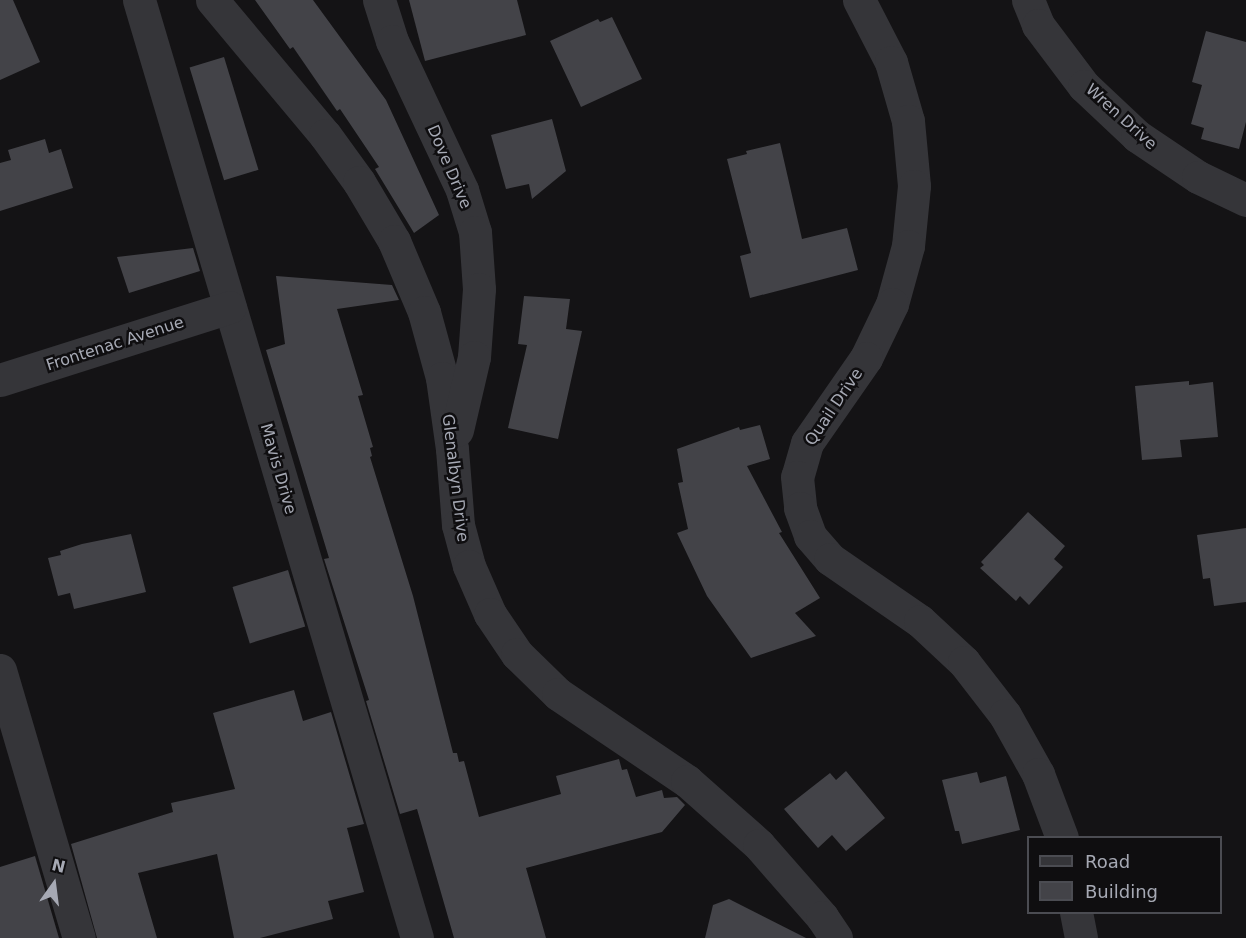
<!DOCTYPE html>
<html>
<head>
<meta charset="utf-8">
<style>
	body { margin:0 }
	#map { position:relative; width:1246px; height:938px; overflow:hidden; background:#141315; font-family:"DejaVu Sans",sans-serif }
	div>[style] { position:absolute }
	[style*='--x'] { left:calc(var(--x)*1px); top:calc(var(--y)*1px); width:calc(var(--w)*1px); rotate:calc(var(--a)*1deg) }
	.building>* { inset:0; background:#434348; transform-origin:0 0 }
	.street>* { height:33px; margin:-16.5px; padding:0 16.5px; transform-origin:16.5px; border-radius:16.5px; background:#353539 }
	span { translate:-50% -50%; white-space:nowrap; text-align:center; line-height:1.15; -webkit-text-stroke:5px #0f0e10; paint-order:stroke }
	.street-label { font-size:16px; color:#a6a9b4 }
	.legend { position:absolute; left:1027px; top:836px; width:195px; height:78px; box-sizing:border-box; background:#0f0e10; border:2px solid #4b4c52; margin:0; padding:8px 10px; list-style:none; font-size:18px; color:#a6a9b4 }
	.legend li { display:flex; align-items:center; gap:12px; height:30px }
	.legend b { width:30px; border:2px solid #4b4c52 }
	.north { position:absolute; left:24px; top:854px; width:60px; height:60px; -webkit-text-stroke:4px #0f0e10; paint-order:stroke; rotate:14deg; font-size:16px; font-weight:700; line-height:24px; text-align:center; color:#a6a9b4 }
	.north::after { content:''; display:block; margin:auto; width:21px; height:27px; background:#a6a9b4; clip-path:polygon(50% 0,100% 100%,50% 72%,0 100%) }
</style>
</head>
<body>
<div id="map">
	<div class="building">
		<div style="clip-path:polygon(0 0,13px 0,40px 62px,0 80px)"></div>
		<div style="clip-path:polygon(255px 0,313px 0,386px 100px,439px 215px,414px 233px,375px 169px,379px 167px,340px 109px,337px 111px,293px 47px,290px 49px)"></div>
		<div style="clip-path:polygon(409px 0,517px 0,526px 35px,425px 61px)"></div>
		<div style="clip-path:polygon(612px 17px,642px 79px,581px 107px,550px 41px,598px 19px,600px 22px)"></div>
		<div style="clip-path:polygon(1206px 31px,1246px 42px,1246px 122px,1239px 149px,1201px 139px,1204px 128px,1191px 124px,1202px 85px,1192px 82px)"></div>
		<div style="left:224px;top:57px;width:118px;height:36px;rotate:73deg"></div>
		<div style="clip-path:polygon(552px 119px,566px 171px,532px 199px,529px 184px,506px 189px,491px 135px)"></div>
		<div style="clip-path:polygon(45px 139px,49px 153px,61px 149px,73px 188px,0 211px,0 163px,11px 160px,8px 150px)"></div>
		<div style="clip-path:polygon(780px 143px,802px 239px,847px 228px,858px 270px,750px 298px,740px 256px,751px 253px,727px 159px,747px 154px,746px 151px)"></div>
		<div style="clip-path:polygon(193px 248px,200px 271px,129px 293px,117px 257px)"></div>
		<div style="clip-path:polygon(276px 276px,392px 285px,399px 300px,337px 309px,363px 395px,358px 396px,373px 447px,370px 448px,372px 456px,370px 457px,413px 596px,453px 753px,457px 753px,459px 762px,464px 761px,479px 817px,561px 794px,556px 776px,619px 759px,622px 770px,627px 769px,636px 797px,662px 790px,664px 798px,677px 797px,685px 805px,662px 832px,526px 868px,546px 938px,454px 938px,417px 809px,400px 814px,366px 701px,369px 700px,324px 559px,329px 558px,266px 350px,285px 344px)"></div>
		<div style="clip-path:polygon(524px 296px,570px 299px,566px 329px,582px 331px,558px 439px,508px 428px,527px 345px,518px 344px)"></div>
		<div style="clip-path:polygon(1189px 381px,1189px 385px,1213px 382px,1218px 437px,1180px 440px,1182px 457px,1142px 460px,1135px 386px)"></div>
		<div style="clip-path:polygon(760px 425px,770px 459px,747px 466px,782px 532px,779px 533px,820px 598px,795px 613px,816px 636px,751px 658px,707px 596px,677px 533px,688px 529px,678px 483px,683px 482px,677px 449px,739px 427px,740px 430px)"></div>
		<div style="clip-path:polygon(1028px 512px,1065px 546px,1054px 559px,1063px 567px,1029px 605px,1020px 596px,1016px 601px,980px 568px,984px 565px,981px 562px)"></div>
		<div style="clip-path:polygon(1246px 528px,1246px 602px,1214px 606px,1210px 578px,1203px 579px,1197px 535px)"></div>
		<div style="clip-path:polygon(131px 534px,146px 592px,74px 609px,70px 593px,58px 596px,48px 558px,61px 555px,60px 551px,82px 544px)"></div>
		<div style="left:288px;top:570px;width:59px;height:58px;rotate:73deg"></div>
		<div style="clip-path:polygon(294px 690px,303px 721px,331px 712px,364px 824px,347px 828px,364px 892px,328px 901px,333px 919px,260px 938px,234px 938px,217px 854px,138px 873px,157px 938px,97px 938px,71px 844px,173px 812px,171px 803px,235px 789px,213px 713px)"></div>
		<div style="clip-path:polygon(846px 771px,885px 818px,846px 851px,832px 835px,818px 848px,784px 809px,830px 773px,836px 780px)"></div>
		<div style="clip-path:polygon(977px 772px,980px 783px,1006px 776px,1020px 830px,962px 844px,959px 831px,955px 831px,942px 780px)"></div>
		<div style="clip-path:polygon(35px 856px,59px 938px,0 938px,0 867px)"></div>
		<div style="clip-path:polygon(729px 899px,806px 938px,705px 938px,713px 905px)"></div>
	</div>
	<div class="street">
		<div style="--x:139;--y:0;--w:978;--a:73.49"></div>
		<div style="--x:212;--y:0;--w:176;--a:50.1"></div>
		<div style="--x:325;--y:135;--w:58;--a:54.1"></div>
		<div style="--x:359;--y:182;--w:69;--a:59.3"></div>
		<div style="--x:394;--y:241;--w:77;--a:67.1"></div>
		<div style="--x:424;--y:312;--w:68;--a:74.7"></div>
		<div style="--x:442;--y:378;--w:72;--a:82"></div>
		<div style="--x:452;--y:449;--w:76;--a:85.5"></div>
		<div style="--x:458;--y:525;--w:42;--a:75"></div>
		<div style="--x:469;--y:566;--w:52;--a:66.4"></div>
		<div style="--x:490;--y:614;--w:48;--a:56"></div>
		<div style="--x:517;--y:654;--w:57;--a:44.3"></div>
		<div style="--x:558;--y:694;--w:156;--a:34"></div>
		<div style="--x:687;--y:781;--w:96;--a:41.6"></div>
		<div style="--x:759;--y:845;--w:96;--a:48.8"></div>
		<div style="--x:822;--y:917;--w:25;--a:56"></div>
		<div style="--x:379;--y:0;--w:43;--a:72.4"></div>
		<div style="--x:392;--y:41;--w:165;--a:64.8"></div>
		<div style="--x:462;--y:190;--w:44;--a:72.8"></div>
		<div style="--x:475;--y:232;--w:57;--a:86"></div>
		<div style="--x:479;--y:289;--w:68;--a:94.2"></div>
		<div style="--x:474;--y:357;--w:75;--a:103.1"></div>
		<div style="--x:859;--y:0;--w:70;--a:62.7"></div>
		<div style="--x:891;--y:62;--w:61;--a:73.9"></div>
		<div style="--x:908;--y:121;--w:65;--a:84.7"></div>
		<div style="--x:914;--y:186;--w:60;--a:95.7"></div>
		<div style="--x:908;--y:246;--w:60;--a:105.4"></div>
		<div style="--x:892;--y:304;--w:60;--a:115.7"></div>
		<div style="--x:866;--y:358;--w:103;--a:124.8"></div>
		<div style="--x:807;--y:443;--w:35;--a:106"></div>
		<div style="--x:797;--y:477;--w:31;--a:84"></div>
		<div style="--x:800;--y:508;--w:30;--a:70"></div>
		<div style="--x:810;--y:536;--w:30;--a:49"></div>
		<div style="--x:830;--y:559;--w:109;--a:34.6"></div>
		<div style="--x:920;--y:621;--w:60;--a:43"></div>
		<div style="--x:964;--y:662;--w:67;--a:52.3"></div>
		<div style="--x:1005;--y:715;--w:68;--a:60.8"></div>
		<div style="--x:1038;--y:774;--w:68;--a:69.4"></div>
		<div style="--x:1028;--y:0;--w:27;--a:68"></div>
		<div style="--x:1038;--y:25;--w:76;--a:53"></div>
		<div style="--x:1084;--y:86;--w:73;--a:43.3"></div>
		<div style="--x:1137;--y:136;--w:73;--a:33.9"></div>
		<div style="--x:1198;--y:177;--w:53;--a:25.6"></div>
		<div style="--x:0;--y:380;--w:241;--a:-17.6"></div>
		<div style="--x:0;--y:670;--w:279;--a:73.6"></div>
		<div style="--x:1076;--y:912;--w:26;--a:79"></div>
	</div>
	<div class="street-label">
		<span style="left:1121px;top:117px;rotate:42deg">Wren Drive</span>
		<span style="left:449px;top:167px;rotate:67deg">Dove Drive</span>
		<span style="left:115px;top:344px;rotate:-18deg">Frontenac Avenue</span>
		<span style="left:834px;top:407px;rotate:-56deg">Quail Drive</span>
		<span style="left:278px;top:469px;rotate:74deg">Mavis Drive</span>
		<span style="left:455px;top:478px;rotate:83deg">Glenalbyn Drive</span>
	</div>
	<ul class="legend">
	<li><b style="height:8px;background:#353539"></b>Road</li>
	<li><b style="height:16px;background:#434348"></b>Building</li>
	</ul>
	<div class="north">N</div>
</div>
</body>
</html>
